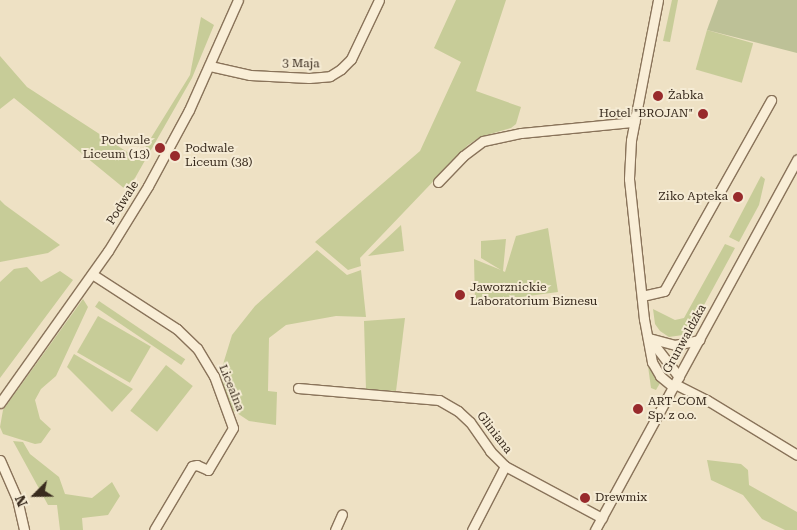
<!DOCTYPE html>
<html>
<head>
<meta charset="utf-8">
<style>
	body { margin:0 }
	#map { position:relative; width:797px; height:530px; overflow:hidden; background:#eee1c4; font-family:"Roboto Serif",serif }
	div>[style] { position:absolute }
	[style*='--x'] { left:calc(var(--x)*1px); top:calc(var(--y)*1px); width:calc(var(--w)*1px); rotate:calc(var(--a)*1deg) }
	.green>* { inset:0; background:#c7cc98; transform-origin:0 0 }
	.cemetery>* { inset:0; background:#bdc197 }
	.roads { filter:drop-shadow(1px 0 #89735a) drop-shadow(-1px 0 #89735a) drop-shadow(0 1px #89735a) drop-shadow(0 -1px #89735a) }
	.minor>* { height:9px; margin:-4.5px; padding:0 4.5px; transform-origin:4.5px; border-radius:4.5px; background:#f9eed7 }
	.dots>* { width:14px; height:14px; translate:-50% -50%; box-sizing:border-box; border:2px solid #f5ebd4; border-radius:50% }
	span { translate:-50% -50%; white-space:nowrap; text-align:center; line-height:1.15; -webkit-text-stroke:4px #f5ebd4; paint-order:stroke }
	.street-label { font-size:12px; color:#392b1e }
	.poi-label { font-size:12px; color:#392b1e }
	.left { translate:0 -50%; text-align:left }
	.right { translate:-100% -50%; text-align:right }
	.north { position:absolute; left:10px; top:470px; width:50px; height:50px; -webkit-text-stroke:4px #f5ebd4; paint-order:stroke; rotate:247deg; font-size:14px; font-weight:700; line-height:20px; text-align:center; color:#392b1e }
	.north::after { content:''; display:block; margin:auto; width:18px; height:22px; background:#392b1e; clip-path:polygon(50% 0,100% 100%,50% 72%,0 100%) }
</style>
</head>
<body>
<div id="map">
	<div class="green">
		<div style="clip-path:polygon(456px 0,506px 0,476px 91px,521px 107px,516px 124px,511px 128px,480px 137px,468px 145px,360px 258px,361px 266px,348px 270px,315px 242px,420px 151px,461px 62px,434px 48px)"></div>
		<div style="clip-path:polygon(672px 0,678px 0,670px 42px,663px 41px)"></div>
		<div style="clip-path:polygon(201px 17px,214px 25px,192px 78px,135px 178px,125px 189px,14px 98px,0 109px,0 56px,27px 87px,138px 159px,190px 75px)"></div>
		<div style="left:707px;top:30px;width:48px;height:41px;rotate:16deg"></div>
		<div style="clip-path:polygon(761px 176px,765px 179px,759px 205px,739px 242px,729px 237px)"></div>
		<div style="clip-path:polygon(0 200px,5px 205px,60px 245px,48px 253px,0 262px)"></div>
		<div style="clip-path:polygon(401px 225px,404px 251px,368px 256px)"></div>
		<div style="clip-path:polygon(548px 228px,558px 292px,475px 303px,474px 259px,501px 270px,481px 258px,481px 241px,506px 239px,503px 271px,505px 272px,516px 236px)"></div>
		<div style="clip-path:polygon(725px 244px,735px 248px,691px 329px,683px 335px,669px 337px,660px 331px,655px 324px,653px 309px,675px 320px,684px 318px)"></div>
		<div style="clip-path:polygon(317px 250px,347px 275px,361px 270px,366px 317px,336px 316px,286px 325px,269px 338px,268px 391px,277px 392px,276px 425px,249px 421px,231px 409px,220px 374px,232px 335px,255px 306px)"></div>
		<div style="clip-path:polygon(27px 267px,41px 282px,60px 271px,73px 280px,0 378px,0 282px,14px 269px)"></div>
		<div style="clip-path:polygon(83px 299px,88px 307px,56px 376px,41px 389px,35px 400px,40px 419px,51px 429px,41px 443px,35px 444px,3px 434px,0 427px,3px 410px)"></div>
		<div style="left:99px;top:301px;width:104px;height:7px;rotate:34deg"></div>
		<div style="left:98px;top:316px;width:61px;height:42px;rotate:30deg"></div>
		<div style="clip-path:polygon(405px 318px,396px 391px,366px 390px,364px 321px)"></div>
		<div style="clip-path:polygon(74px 354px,133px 389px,112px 412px,67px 367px)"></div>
		<div style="left:166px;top:365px;width:34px;height:58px;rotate:38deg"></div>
		<div style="clip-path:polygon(648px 366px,660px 383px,656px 390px,651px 388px)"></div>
		<div style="clip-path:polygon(13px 441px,23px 442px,30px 454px,59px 477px,65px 494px,92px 498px,112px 482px,120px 496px,108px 515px,82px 518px,83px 530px,60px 530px,57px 505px,48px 505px)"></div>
		<div style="clip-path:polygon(707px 460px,741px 464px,748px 470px,749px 485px,797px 512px,797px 530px,785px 530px,762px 519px,743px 495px,711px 480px)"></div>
	</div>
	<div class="cemetery">
		<div style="clip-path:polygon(718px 0,797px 0,797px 53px,707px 30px)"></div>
	</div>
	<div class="roads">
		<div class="minor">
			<div style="--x:658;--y:0;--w:143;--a:100.9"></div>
			<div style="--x:631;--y:140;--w:39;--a:93"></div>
			<div style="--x:629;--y:179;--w:141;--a:83.9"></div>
			<div style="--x:644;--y:319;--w:44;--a:79.5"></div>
			<div style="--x:652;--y:362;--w:16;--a:60"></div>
			<div style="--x:660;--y:376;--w:17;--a:40"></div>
			<div style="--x:210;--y:66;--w:41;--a:12.7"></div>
			<div style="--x:250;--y:75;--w:59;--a:2.9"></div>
			<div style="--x:309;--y:78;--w:21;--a:-5"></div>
			<div style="--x:330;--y:76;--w:13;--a:-32"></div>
			<div style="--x:341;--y:69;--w:14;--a:-45"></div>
			<div style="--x:351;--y:59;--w:65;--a:-64.6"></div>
			<div style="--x:438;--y:182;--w:36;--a:-46"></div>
			<div style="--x:463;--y:156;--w:25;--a:-37"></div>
			<div style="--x:483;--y:141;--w:39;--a:-12"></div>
			<div style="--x:521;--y:133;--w:114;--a:-5.6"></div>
			<div style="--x:92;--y:274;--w:101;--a:32.9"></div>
			<div style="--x:177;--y:329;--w:28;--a:44"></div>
			<div style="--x:197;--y:348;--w:33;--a:59"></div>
			<div style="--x:214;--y:376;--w:55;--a:69.9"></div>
			<div style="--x:233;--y:428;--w:49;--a:120.8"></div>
			<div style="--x:208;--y:470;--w:12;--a:-156"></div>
			<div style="--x:197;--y:465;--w:5;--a:169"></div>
			<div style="--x:192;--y:466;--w:74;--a:120.7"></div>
			<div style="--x:642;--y:296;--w:23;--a:-13"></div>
			<div style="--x:664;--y:291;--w:219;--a:-60.7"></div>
			<div style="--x:649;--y:338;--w:27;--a:15"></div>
			<div style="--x:675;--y:345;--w:25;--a:-12"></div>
			<div style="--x:649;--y:338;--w:49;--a:52.4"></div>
			<div style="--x:675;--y:384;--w:36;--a:27"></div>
			<div style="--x:707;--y:400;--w:105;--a:31.4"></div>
			<div style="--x:298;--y:388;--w:142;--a:4.9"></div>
			<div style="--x:439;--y:400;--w:22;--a:30"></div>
			<div style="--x:458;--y:411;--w:16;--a:43"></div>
			<div style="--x:470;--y:422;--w:35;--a:55"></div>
			<div style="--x:490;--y:451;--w:21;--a:45"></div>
			<div style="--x:505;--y:466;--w:110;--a:28.2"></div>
			<div style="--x:0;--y:403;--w:186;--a:-54.6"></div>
			<div style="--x:108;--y:251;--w:76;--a:-58.4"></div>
			<div style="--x:148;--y:186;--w:86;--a:-61.7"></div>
			<div style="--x:189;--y:110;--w:120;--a:-66"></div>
			<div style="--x:0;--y:460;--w:43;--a:66.4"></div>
			<div style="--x:17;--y:499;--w:32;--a:77"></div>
			<div style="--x:335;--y:530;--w:17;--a:-66"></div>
			<div style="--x:472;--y:530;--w:72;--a:-62.7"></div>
			<div style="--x:595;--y:530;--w:422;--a:-61.4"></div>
		</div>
	</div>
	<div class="dots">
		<div style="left:658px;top:96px;background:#982a2c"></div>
		<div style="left:703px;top:114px;background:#982a2c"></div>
		<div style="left:160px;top:148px;background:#982a2c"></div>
		<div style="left:175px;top:156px;background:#982a2c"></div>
		<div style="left:738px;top:197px;background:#982a2c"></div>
		<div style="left:460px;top:295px;background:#982a2c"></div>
		<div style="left:638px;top:409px;background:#982a2c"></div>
		<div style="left:585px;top:498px;background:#982a2c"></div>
	</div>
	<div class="street-label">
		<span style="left:301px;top:64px;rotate:1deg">3 Maja</span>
		<span style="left:123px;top:203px;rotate:-58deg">Podwale</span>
		<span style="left:685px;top:339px;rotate:-61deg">Grunwaldzka</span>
		<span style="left:231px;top:388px;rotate:68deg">Licealna</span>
		<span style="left:494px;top:433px;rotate:52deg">Gliniana</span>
	</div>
	<div class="poi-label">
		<span class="left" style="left:668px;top:96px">Żabka</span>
		<span class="right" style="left:693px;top:114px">Hotel "BROJAN"</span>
		<span class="right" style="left:150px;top:148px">Podwale<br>Liceum (13)</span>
		<span class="left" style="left:185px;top:156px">Podwale<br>Liceum (38)</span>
		<span class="right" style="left:728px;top:197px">Ziko Apteka</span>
		<span class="left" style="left:470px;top:295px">Jaworznickie<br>Laboratorium Biznesu</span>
		<span class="left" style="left:648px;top:409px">ART-COM<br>Sp. z o.o.</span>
		<span class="left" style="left:595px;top:498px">Drewmix</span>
	</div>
	<div class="north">N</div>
</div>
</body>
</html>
